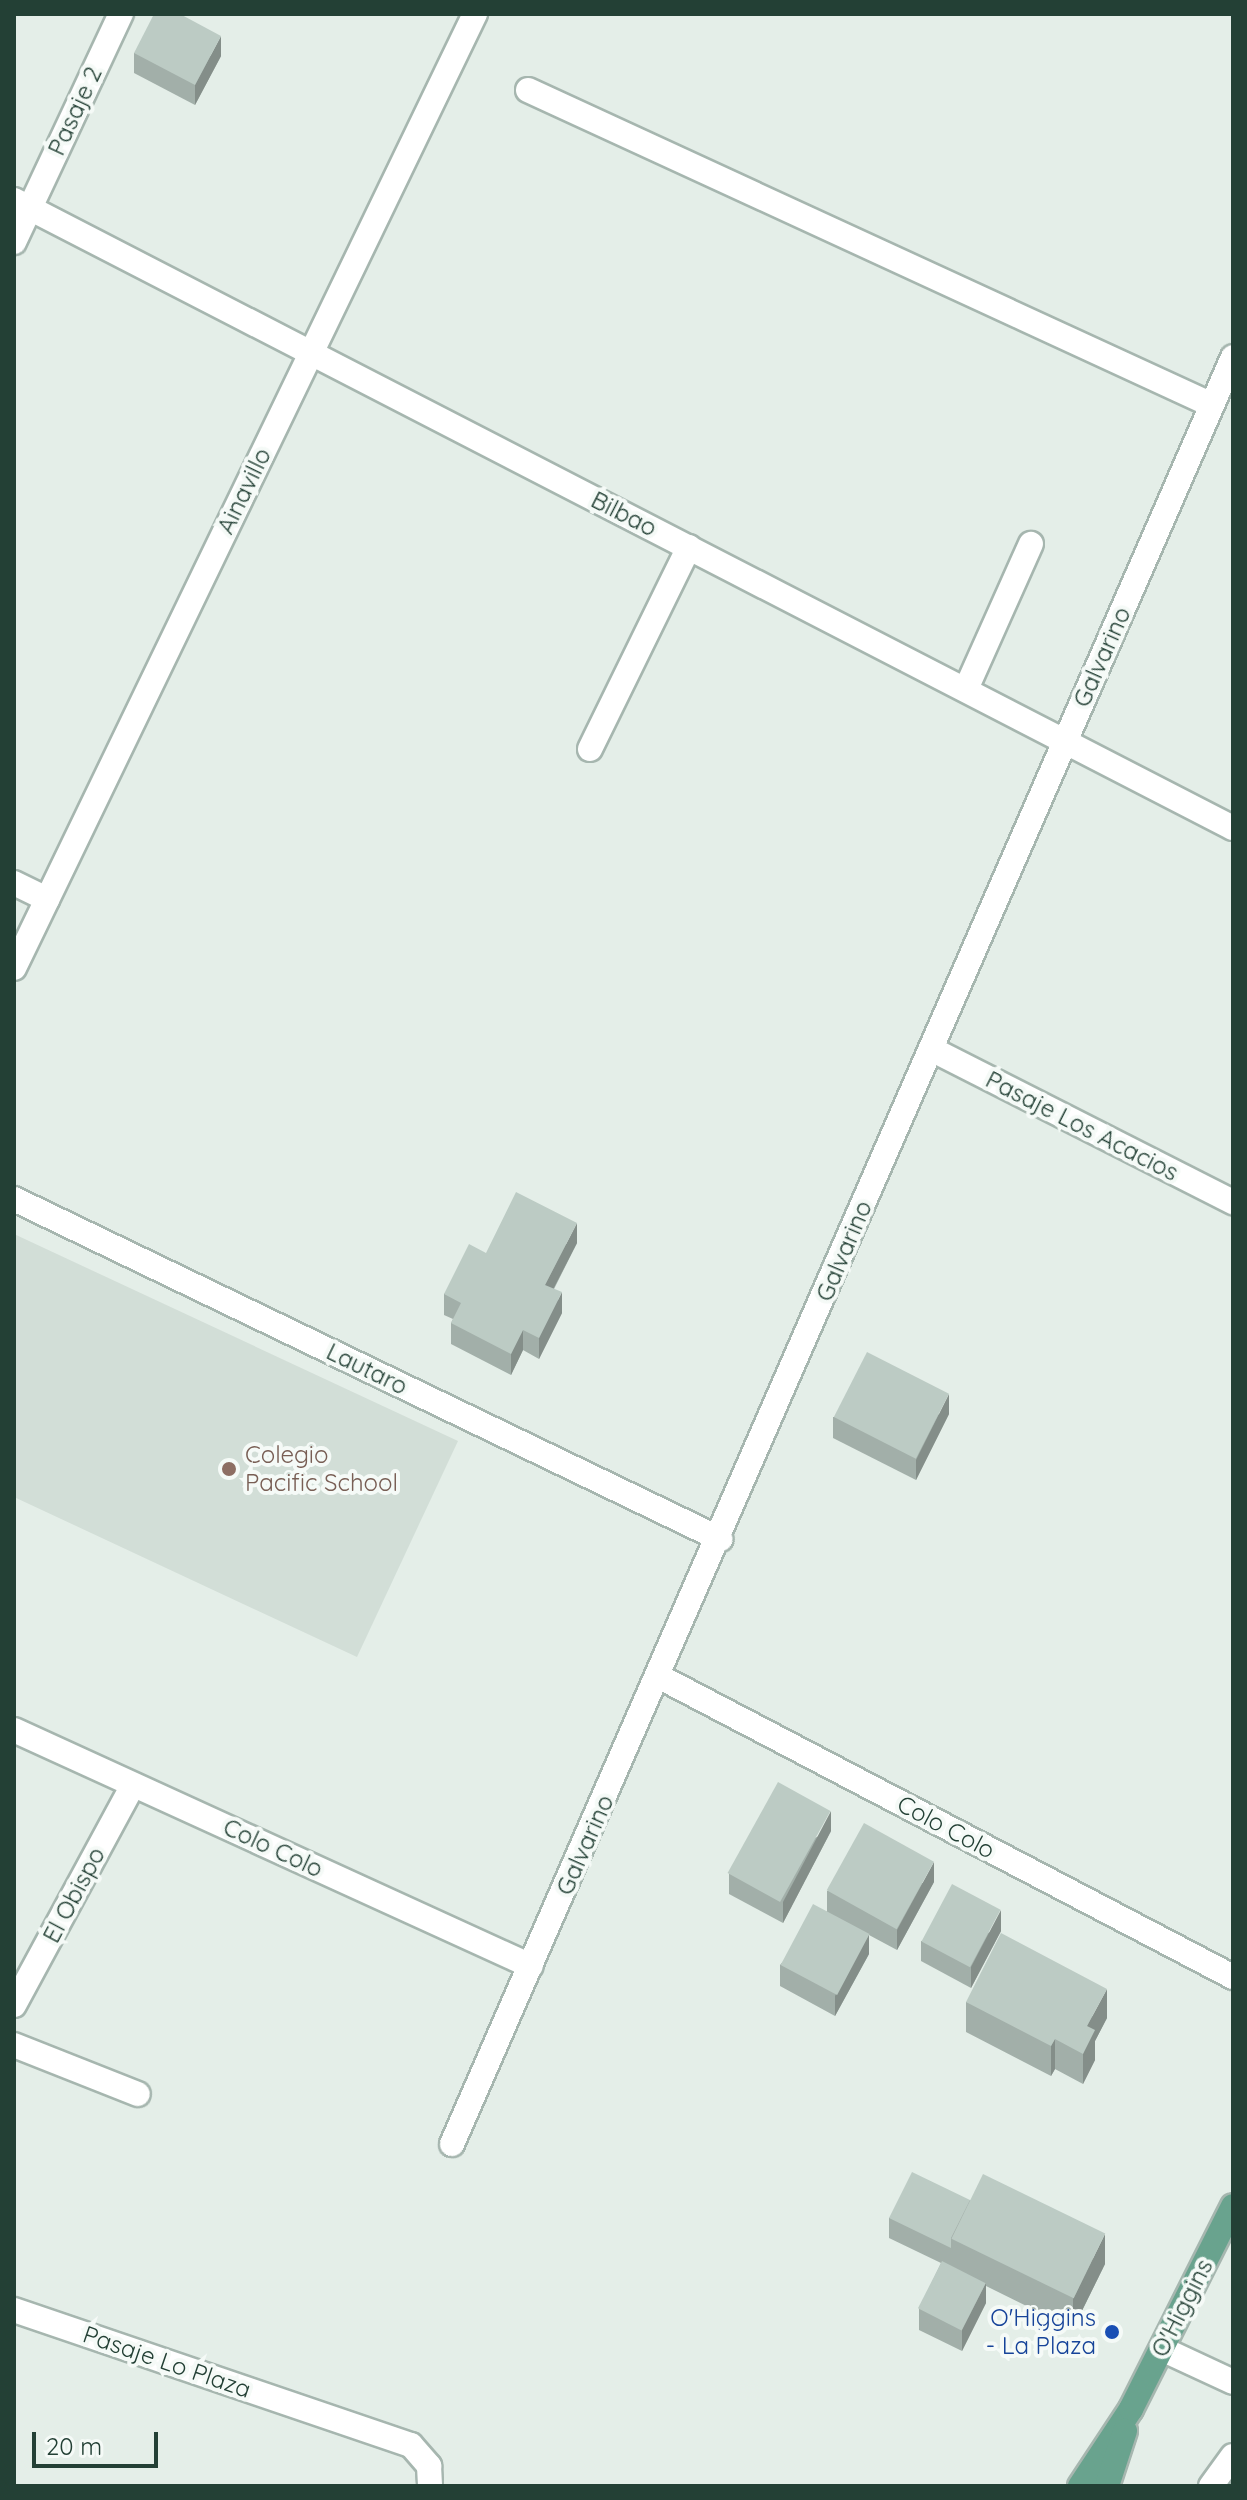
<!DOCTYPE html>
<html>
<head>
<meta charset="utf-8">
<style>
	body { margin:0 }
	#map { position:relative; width:1247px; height:2500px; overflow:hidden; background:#e4eee8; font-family:Quicksand,sans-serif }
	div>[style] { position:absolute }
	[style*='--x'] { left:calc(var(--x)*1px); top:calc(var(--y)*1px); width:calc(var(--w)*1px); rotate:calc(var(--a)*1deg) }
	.built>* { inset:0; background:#d2ded7 }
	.roads { filter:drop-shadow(2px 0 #a6b6af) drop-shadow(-2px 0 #a6b6af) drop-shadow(0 2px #a6b6af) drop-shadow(0 -2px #a6b6af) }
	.minor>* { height:24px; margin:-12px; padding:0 12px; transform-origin:12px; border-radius:12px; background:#fff }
	.major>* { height:24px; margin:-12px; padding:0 12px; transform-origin:12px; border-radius:12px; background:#69a38e }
	.wall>* { inset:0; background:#a2afa9 }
	.shaded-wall>* { inset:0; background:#848e89 }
	.building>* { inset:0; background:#bccbc4; transform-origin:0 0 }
	.dots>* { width:22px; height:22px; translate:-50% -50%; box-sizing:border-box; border:4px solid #f5faf7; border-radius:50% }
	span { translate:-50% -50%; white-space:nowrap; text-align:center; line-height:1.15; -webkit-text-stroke:8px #f5faf7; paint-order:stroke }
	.street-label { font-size:24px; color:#234035 }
	.education-label { font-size:24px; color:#785e54 }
	.left { translate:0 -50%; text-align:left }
	.transit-label { font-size:24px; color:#164399 }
	.right { translate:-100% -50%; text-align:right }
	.frame { position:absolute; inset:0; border:16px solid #234035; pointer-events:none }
	.scale { position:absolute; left:32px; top:2432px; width:126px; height:36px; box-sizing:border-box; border:4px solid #234035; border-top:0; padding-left:10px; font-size:24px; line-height:28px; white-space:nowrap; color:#234035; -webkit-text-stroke:6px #f5faf7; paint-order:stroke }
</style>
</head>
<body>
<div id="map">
	<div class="built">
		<div style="clip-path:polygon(14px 1234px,458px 1441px,357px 1657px,14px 1497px)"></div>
	</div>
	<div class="roads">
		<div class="minor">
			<div style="--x:528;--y:90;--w:753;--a:24.73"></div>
			<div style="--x:14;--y:200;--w:1371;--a:27.26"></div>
			<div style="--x:14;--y:242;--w:252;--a:-64.9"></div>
			<div style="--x:966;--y:689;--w:159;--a:-65.9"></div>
			<div style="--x:590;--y:749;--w:225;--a:-63.9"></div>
			<div style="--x:14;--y:883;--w:37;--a:26"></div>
			<div style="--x:14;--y:968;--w:1060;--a:-64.21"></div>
			<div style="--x:931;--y:1049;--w:339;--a:26.9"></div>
			<div style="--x:14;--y:1199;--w:784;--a:25.71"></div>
			<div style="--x:660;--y:1677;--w:647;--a:27.63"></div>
			<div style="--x:14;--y:1730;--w:568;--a:24.54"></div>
			<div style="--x:14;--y:2005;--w:250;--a:-61.6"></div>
			<div style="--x:14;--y:2045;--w:133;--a:21.6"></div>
			<div style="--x:452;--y:2144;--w:1950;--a:-66.39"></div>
			<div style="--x:14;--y:2310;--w:419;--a:18.8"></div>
			<div style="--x:411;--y:2445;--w:28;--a:49"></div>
			<div style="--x:429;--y:2466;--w:20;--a:87"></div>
			<div style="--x:1162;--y:2349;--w:78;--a:24.9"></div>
			<div style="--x:1211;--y:2486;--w:37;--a:-54"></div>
		</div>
		<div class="major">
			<div style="--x:1080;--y:2486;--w:92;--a:-56.5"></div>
			<div style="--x:1131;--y:2409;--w:227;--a:-63.3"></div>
			<div style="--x:1107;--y:2486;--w:58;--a:-71.9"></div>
		</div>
	</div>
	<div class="wall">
		<div style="clip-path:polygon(134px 53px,221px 56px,195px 105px,134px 73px)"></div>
		<div style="clip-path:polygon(577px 1243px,554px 1289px,562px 1313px,539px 1359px,523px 1350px,511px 1375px,451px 1344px,451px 1323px,453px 1319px,444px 1315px,444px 1294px,486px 1253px)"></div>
		<div style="clip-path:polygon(949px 1414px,916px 1480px,833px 1438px,833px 1417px)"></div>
		<div style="clip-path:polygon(831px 1831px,783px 1923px,729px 1894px,729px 1874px)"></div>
		<div style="clip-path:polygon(934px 1882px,897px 1950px,869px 1935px,869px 1954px,835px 2016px,780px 1986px,780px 1965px,827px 1911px,827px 1891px)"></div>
		<div style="clip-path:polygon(1001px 1931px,971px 1988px,921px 1961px,921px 1941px)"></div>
		<div style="clip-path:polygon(966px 2002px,1107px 2018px,1095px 2041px,1095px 2060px,1083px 2084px,1055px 2069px,1051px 2076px,966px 2032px)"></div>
		<div style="clip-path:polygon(970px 2200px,1105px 2264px,1073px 2329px,986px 2286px,986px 2303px,962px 2351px,919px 2330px,919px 2309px,941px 2263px,889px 2238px,889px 2218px)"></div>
	</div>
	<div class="shaded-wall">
		<div style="clip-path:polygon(221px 36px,221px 56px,195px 105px,195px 85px)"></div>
		<div style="clip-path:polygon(577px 1223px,577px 1243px,545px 1305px,545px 1285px)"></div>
		<div style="clip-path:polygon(562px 1292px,562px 1313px,539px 1359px,539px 1338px)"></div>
		<div style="clip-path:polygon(523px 1330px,523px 1350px,511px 1375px,511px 1354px)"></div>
		<div style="clip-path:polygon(949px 1394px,949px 1414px,916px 1480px,916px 1460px)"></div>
		<div style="clip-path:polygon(831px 1811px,831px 1831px,783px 1923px,783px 1902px)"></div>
		<div style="clip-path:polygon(934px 1862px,934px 1882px,897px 1950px,897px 1930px)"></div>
		<div style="clip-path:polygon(1001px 1910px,1001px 1931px,971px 1988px,971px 1967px)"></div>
		<div style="clip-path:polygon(869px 1934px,869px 1954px,835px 2016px,835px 1996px)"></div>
		<div style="clip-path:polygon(1107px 1989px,1107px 2018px,1095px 2041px,1095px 2060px,1083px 2084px,1083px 2054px,1087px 2026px)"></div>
		<div style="clip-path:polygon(1055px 2039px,1055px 2069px,1051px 2076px,1051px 2046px)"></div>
		<div style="clip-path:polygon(1105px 2234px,1105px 2264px,1073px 2329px,1073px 2299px)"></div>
		<div style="clip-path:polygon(986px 2283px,986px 2303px,962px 2351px,962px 2330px)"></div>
	</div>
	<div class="building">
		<div style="clip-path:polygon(154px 14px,180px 14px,221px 36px,195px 85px,134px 53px)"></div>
		<div style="clip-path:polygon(516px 1192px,577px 1223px,545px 1285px,562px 1292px,539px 1338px,523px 1330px,511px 1354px,451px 1323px,461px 1303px,444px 1294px,469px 1244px,486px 1253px)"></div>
		<div style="left:867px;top:1352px;width:92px;height:73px;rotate:27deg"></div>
		<div style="left:778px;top:1782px;width:60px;height:104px;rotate:29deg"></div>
		<div style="left:864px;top:1823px;width:80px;height:77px;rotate:29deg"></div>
		<div style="left:952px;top:1884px;width:55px;height:65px;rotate:28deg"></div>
		<div style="left:813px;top:1904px;width:64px;height:69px;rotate:28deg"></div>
		<div style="clip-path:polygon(1001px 1933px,1107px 1989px,1087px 2026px,1095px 2030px,1083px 2054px,1055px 2039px,1051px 2046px,966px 2002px)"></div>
		<div style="clip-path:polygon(912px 2172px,970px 2200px,951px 2238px,951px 2248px,889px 2218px)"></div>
		<div style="left:983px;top:2174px;width:136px;height:72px;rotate:26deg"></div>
		<div style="left:942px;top:2261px;width:49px;height:53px;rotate:27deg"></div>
	</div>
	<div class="dots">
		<div style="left:229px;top:1469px;background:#8d6e63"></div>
		<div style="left:1112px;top:2332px;background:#1a4fb4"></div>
	</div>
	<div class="street-label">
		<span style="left:75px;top:111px;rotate:-65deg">Pasaje 2</span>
		<span style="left:244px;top:491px;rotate:-64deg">Ainavillo</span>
		<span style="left:624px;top:514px;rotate:27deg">Bilbao</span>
		<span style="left:1102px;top:657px;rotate:-66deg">Galvarino</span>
		<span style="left:1082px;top:1126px;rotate:27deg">Pasaje Los Acacios</span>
		<span style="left:844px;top:1251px;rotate:-67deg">Galvarino</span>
		<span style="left:367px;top:1369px;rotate:26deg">Lautaro</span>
		<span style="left:946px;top:1827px;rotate:28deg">Colo Colo</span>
		<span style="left:585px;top:1845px;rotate:-66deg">Galvarino</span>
		<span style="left:273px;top:1848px;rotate:25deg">Colo Colo</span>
		<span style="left:74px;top:1895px;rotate:-62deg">El Obispo</span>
		<span style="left:1182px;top:2308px;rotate:-63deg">O'Higgins</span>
		<span style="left:167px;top:2362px;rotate:19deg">Pasaje Lo Plaza</span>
	</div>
	<div class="education-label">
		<span class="left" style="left:245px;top:1469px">Colegio<br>Pacific School</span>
	</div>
	<div class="transit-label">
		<span class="right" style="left:1096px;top:2332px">O'Higgins<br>- La Plaza</span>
	</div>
	<div class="frame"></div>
	<div class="scale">20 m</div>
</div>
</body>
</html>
